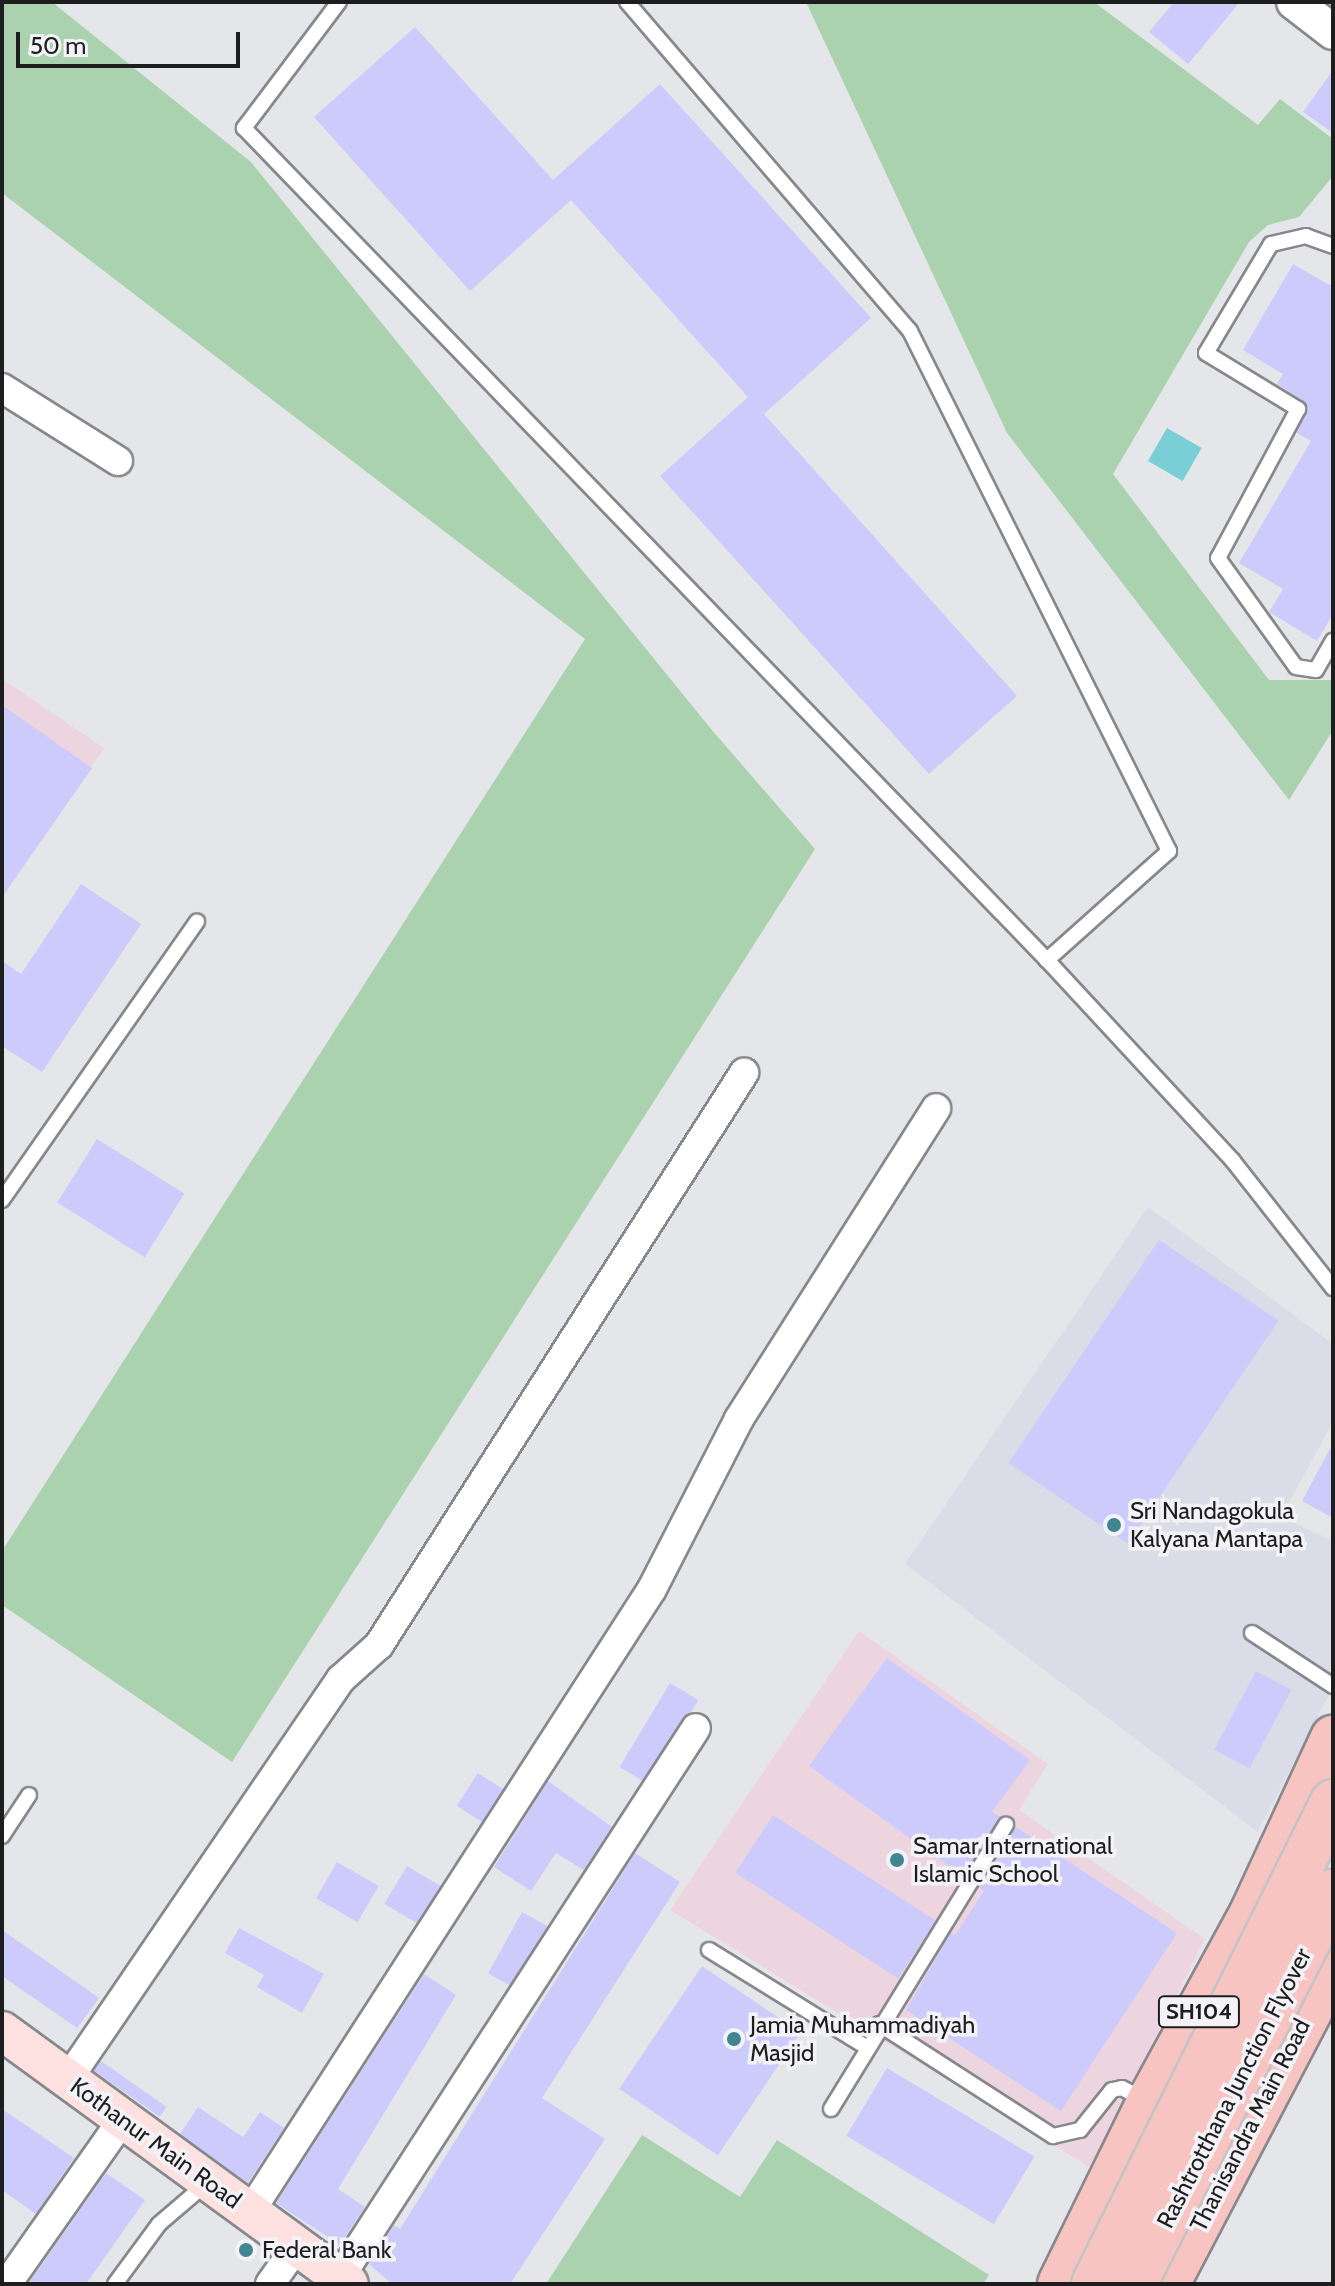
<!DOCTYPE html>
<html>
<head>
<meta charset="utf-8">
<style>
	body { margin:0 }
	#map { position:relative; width:1335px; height:2286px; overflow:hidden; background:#e5e6e9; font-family:Cabin,sans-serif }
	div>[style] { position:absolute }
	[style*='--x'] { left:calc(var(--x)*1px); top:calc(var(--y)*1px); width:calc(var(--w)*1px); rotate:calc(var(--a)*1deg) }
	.built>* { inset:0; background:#dadce7 }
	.education>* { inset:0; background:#edd5e0 }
	.green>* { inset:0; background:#aad2af }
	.water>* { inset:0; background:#79cfd5; transform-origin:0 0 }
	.building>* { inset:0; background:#cccbfb; transform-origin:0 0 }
	.roads { filter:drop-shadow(2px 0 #87888b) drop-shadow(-2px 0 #87888b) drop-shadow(0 2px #87888b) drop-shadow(0 -2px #87888b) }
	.service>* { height:14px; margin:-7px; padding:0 7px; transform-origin:7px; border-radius:7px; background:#fff }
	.minor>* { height:28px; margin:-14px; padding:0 14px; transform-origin:14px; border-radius:14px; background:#fff }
	.tertiary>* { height:34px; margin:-17px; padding:0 17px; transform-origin:17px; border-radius:17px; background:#fff }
	.secondary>* { height:38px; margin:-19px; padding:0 19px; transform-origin:19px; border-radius:19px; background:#fce1e0 }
	.primary>* { height:44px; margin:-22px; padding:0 22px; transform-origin:22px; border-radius:22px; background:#f8c4c1 }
	.bridges { filter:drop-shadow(2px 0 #c4c4c5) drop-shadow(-2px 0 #c4c4c5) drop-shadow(0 2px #c4c4c5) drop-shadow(0 -2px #c4c4c5) }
	.primary-bridge>* { height:44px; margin:-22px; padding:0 22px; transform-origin:22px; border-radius:22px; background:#f8c4c1 }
	.dots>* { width:22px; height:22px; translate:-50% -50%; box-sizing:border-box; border:4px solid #f3f3f7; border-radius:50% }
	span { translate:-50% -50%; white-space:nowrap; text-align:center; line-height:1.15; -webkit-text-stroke:7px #f3f3f7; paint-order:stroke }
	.shield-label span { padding:2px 6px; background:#f3f3f7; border:2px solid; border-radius:6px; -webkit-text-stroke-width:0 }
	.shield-label { font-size:22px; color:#1e1e1f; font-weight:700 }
	.poi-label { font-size:24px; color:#1e1e1f }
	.left { translate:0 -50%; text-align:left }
	.street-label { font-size:24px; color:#1e1e1f }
	.frame { position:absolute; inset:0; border:4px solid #1e1e1f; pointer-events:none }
	.scale { position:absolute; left:16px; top:32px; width:224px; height:36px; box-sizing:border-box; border:4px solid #1e1e1f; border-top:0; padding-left:10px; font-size:24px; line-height:28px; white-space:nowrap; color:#1e1e1f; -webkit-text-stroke:6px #f3f3f7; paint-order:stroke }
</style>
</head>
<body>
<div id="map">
	<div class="built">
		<div style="clip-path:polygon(1148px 1207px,1333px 1344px,1333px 1422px,1281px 1517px,1333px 1541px,1333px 1687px,1258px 1832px,905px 1564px)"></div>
	</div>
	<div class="education">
		<div style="clip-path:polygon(2px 679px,104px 748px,2px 898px)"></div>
		<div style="clip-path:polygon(859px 1631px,1048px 1764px,1019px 1810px,1205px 1939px,1091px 2168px,670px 1910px)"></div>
	</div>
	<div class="green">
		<div style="clip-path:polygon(2px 2px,52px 2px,251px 162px,711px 729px,815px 849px,232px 1762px,2px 1605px,2px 1551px,585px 639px,2px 193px)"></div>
		<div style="clip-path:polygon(806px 2px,1094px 2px,1258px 125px,1280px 99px,1333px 139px,1333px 176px,1299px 217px,1268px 225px,1249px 242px,1113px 474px,1269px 680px,1333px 680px,1333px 730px,1289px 800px,1007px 433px)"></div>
		<div style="clip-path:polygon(642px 2135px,740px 2197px,777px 2140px,989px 2275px,983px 2284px,546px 2284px)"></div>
	</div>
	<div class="water">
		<div style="left:1167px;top:428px;width:40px;height:38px;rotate:30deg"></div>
	</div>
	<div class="building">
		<div style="clip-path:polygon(1174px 2px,1240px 2px,1188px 64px,1149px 32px)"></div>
		<div style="clip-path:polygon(415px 27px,553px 180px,660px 84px,871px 318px,764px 414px,1017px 696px,929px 774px,660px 476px,748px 397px,571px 200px,470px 291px,314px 117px)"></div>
		<div style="clip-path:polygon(1333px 70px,1333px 133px,1303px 112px)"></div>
		<div style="clip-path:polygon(1293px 264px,1333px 287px,1333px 614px,1317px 641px,1269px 612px,1283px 589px,1239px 563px,1311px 441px,1297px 433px,1306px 403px,1277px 384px,1283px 374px,1243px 350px)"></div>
		<div style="clip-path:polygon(2px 705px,92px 768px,2px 897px)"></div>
		<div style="clip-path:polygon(81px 884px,141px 924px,42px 1072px,2px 1046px,2px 961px,21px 974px)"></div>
		<div style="left:97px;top:1139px;width:103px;height:75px;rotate:32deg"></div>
		<div style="left:1159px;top:1240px;width:144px;height:269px;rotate:34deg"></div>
		<div style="clip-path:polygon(1333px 1443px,1333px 1518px,1302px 1501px)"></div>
		<div style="clip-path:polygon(887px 1658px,1030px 1760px,992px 1812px,1000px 1817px,963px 1876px,809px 1766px)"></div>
		<div style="left:1256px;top:1671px;width:40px;height:89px;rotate:28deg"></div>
		<div style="left:670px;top:1683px;width:33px;height:98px;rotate:31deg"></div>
		<div style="left:478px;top:1773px;width:30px;height:39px;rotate:33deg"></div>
		<div style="clip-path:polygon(548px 1781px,612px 1827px,584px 1870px,556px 1853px,531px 1891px,494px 1867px)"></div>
		<div style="left:773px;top:1815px;width:194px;height:69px;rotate:33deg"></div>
		<div style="clip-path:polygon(1016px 1827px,1177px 1933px,1061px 2111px,906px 2010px,951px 1933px,955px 1935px,984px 1891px,979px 1888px)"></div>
		<div style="clip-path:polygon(635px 1853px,680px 1882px,542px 2098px,605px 2139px,510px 2284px,392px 2284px,369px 2264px,394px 2225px,400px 2229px)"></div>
		<div style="left:337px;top:1862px;width:48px;height:42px;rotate:30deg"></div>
		<div style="left:407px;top:1866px;width:39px;height:44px;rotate:31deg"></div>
		<div style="left:522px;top:1912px;width:29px;height:70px;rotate:29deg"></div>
		<div style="clip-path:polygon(239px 1928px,324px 1974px,302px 2013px,257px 1987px,264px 1975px,225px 1953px)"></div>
		<div style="clip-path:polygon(2px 1930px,99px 1998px,77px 2028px,2px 1976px)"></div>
		<div style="left:702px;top:1966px;width:119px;height:148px;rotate:34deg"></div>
		<div style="clip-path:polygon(424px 1974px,456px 1995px,338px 2189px,365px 2207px,340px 2245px,276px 2203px)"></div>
		<div style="left:101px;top:2061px;width:80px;height:12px;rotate:35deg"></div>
		<div style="left:887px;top:2068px;width:172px;height:79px;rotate:31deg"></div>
		<div style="clip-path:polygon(198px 2107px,243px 2137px,260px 2112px,284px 2128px,248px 2183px,180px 2134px)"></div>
		<div style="clip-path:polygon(2px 2109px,74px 2158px,36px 2214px,2px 2190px)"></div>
		<div style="clip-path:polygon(106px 2173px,145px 2200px,86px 2284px,28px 2284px)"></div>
	</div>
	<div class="roads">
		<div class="service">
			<div style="--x:339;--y:2;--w:158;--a:127"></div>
			<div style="--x:244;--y:128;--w:1156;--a:46.02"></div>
			<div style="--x:1047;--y:960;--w:274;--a:47.2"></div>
			<div style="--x:1233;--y:1161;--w:162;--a:51.8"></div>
			<div style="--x:627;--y:2;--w:434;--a:49.3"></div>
			<div style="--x:910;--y:331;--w:581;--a:63.52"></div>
			<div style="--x:1169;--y:851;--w:164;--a:138.2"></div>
			<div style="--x:1333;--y:246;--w:29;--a:-160"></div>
			<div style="--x:1306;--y:236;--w:36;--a:167"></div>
			<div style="--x:1271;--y:244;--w:127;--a:120.8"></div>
			<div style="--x:1206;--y:353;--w:108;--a:31.3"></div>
			<div style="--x:1298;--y:409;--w:169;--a:118.2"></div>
			<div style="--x:1218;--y:558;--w:134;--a:54.4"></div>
			<div style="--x:1296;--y:667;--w:20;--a:9"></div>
			<div style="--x:1316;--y:670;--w:34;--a:-60"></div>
			<div style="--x:2;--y:1200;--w:340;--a:-55"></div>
			<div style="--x:1252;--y:1633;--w:97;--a:33.2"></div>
			<div style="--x:2;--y:1836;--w:49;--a:-56.6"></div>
			<div style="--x:709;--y:1950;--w:185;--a:31.7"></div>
			<div style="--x:879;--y:2024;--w:207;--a:32.8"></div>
			<div style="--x:1053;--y:2136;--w:28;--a:-13"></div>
			<div style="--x:1080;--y:2130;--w:51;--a:-51.3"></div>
			<div style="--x:1112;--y:2090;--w:10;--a:-11"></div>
			<div style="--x:1122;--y:2088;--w:26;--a:28"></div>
			<div style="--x:831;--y:2109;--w:334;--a:-58.4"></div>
			<div style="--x:115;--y:2284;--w:74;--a:-53.7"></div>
			<div style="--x:159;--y:2224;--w:65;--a:-40.6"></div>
		</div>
		<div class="minor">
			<div style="--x:2;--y:388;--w:137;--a:32.2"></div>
			<div style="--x:68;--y:2079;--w:484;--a:-55.7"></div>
			<div style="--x:341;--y:1679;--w:51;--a:-41.8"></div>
			<div style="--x:379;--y:1645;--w:679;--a:-57.46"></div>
			<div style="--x:250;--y:2212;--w:741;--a:-57.17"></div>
			<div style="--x:652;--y:1589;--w:191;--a:-62.9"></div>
			<div style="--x:739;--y:1419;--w:368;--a:-57.6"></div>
			<div style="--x:340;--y:2277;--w:654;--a:-57.04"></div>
			<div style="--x:7;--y:2284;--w:202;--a:-54.9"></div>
			<div style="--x:270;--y:2284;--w:47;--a:-54.6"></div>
		</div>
		<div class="tertiary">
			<div style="--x:1294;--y:2;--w:49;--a:37.6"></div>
		</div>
		<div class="secondary">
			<div style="--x:2;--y:2031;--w:429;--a:36.1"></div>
		</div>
		<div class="primary">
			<div style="--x:1060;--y:2284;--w:203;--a:-63.9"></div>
			<div style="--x:1149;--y:2102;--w:217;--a:-61.4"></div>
			<div style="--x:1253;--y:1911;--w:191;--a:-65.2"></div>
			<div style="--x:1167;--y:2284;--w:359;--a:-62.4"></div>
		</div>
	</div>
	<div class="bridges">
		<div class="primary-bridge">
			<div style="--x:1094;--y:2284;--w:538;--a:-63.63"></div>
			<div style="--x:1134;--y:2284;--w:440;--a:-63.1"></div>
		</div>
	</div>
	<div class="dots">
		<div style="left:1114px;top:1525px;background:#408691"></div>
		<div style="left:897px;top:1860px;background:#408691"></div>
		<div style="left:734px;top:2039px;background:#408691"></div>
		<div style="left:246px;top:2250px;background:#408691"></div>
	</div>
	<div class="shield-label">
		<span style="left:1199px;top:2012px">SH104</span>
	</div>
	<div class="poi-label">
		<span class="left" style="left:1130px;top:1525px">Sri Nandagokula<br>Kalyana Mantapa</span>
		<span class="left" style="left:913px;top:1860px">Samar International<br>Islamic School</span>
		<span class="left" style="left:750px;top:2039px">Jamia Muhammadiyah<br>Masjid</span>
		<span class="left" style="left:262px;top:2250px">Federal Bank</span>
	</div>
	<div class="street-label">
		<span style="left:1234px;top:2088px;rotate:-63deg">Rashtrotthana Junction Flyover</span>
		<span style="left:1250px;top:2125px;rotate:-63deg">Thanisandra Main Road</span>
		<span style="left:156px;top:2143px;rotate:36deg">Kothanur Main Road</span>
	</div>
	<div class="frame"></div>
	<div class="scale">50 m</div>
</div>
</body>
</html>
